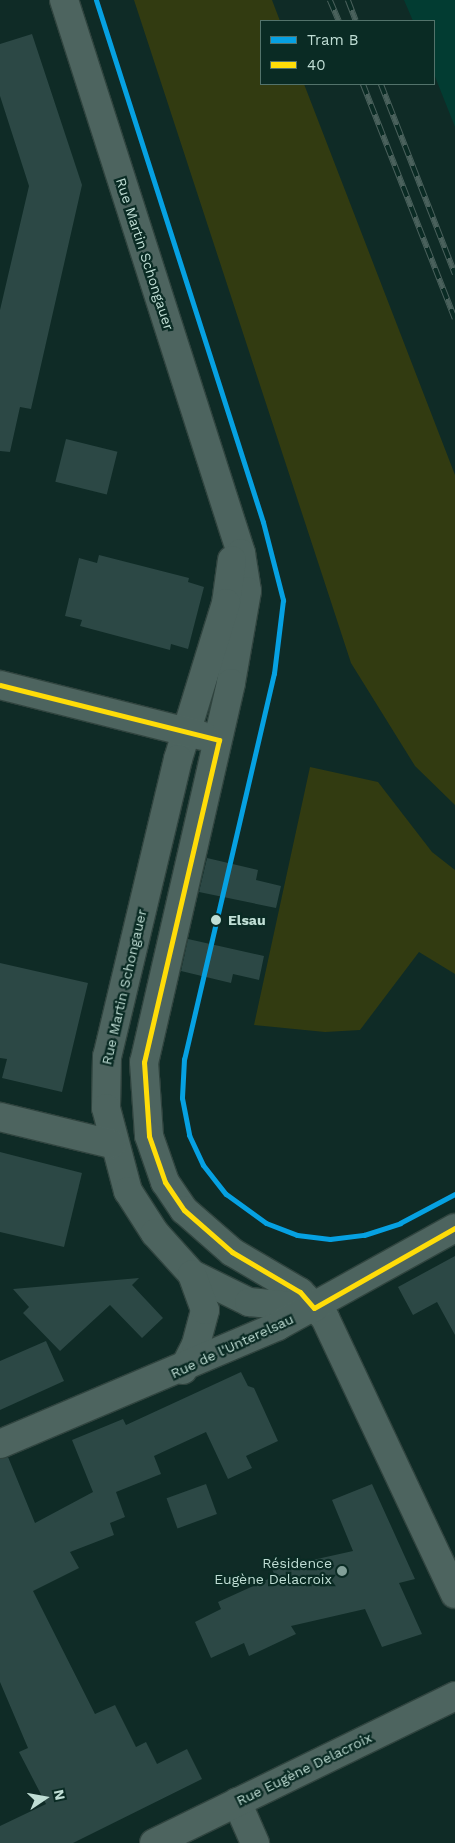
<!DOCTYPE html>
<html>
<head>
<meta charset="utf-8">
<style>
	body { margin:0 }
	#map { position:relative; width:455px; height:1843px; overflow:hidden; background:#0f2b26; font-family:"Work Sans",sans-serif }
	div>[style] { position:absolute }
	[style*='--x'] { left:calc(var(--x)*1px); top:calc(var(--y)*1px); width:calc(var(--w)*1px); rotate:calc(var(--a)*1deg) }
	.built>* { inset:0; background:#023c32 }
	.green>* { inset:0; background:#323b11 }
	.building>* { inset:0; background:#2c4845; transform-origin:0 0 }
	.roads { filter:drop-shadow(1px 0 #30443f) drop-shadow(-1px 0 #30443f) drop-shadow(0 1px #30443f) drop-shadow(0 -1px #30443f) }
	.minor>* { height:28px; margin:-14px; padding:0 14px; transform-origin:14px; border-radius:14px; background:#4d645f }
	.rail>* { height:5.5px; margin-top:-2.75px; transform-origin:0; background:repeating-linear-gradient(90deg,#0a2b24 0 11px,#4a615c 0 22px); box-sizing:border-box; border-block:1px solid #4a615c }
	.bus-1>* { height:5px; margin:-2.5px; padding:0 2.5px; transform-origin:2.5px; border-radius:2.5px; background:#ffdc08 }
	.tram-1>* { height:5px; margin:-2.5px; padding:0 2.5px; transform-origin:2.5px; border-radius:2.5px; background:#06a1e2 }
	.dots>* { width:14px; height:14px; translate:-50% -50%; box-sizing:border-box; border:2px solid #0a2b24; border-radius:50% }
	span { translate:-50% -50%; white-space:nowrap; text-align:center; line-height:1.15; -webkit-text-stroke:4.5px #0a2b24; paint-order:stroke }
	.street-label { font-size:14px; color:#c0ded5 }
	.stop-label { font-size:14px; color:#c0ded5; font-weight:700 }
	.left { translate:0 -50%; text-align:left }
	.poi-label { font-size:14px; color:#c0ded5 }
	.right { translate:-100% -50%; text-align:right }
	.legend { position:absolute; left:260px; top:20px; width:175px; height:65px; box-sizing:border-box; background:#0a2b24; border:1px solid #53736b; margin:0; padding:6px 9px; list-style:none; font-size:15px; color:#c0ded5 }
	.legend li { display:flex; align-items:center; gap:10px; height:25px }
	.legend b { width:25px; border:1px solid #53736b }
	.north { position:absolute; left:20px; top:1773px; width:50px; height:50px; -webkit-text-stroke:4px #0a2b24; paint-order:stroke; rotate:78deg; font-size:14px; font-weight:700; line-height:20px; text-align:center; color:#c0ded5 }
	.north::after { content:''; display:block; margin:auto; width:18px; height:22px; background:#c0ded5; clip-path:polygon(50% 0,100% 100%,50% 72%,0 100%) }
</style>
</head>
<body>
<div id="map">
	<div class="built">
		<div style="clip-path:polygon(404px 0,455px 0,455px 127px,434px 74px,434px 21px,413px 21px)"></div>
	</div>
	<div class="green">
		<div style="clip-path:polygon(134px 0,272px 0,280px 21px,261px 21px,261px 84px,304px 84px,455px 475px,455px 805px,415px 766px,351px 663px)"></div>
		<div style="clip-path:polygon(310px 767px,378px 782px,432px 852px,455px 870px,455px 974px,419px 952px,360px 1030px,325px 1032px,254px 1025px)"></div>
	</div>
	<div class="building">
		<div style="clip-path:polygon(32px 34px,82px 185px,31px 409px,20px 407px,10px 452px,0 451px,0 310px,29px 186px,0 96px,0 44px)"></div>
		<div style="left:66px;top:439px;width:53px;height:44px;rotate:14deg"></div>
		<div style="clip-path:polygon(99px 555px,189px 578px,188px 582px,204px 587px,188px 649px,171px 644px,170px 650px,80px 626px,82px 620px,65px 616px,79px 558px,97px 563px)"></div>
		<div style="clip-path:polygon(207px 858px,258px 870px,256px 880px,281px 886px,276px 908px,199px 892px)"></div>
		<div style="clip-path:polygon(188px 939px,264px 956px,259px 980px,233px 974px,231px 983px,181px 971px)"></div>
		<div style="clip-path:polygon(0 963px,88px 983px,62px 1092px,2px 1078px,7px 1059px,0 1058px)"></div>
		<div style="clip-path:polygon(0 1152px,82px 1173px,64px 1247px,0 1232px)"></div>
		<div style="clip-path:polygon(455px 1256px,455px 1335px,437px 1302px,413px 1315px,398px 1287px)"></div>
		<div style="clip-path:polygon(139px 1278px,132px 1285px,163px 1318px,142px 1338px,110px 1305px,60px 1351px,23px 1313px,29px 1307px,13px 1289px)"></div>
		<div style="clip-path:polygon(46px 1341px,64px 1381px,0 1410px,0 1361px)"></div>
		<div style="clip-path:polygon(241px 1372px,248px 1386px,254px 1388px,278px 1441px,246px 1456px,252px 1468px,228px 1479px,206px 1432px,154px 1456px,161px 1474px,116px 1492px,125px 1517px,110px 1523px,114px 1535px,70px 1552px,79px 1568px,33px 1591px,95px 1714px,115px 1705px,136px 1747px,146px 1742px,157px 1764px,187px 1749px,202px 1779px,73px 1843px,0 1843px,0 1826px,46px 1804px,19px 1752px,28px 1748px,0 1682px,0 1459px,8px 1457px,35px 1523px,93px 1492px,72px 1440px,123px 1419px,126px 1425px)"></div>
		<div style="left:206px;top:1484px;width:32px;height:42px;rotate:70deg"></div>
		<div style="clip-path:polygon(372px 1484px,415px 1579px,399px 1583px,422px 1634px,382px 1647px,365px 1609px,291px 1626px,296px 1634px,249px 1656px,244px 1643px,211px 1658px,195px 1622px,221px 1609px,218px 1602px,275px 1576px,272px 1569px,353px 1551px,332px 1500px)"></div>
	</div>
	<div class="roads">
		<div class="minor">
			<div style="--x:64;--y:0;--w:581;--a:72.25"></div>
			<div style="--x:241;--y:553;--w:38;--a:81"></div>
			<div style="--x:247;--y:591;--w:93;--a:99.9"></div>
			<div style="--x:231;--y:683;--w:389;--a:102.9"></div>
			<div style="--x:144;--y:1062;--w:74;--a:86.1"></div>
			<div style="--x:149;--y:1136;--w:49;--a:70.8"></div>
			<div style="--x:165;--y:1182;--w:34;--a:56"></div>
			<div style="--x:184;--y:1210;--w:64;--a:41.2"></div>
			<div style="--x:232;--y:1252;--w:79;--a:30.5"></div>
			<div style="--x:300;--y:1292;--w:36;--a:46"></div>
			<div style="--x:325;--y:1318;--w:305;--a:64.8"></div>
			<div style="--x:232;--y:560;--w:43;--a:97.9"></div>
			<div style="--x:226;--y:603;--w:163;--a:107.1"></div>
			<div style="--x:178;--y:759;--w:305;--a:103.4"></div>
			<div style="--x:107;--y:1056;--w:52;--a:91.1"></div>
			<div style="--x:106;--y:1108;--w:86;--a:75.2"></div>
			<div style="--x:128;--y:1191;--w:50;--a:57.3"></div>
			<div style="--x:155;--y:1233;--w:55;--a:47.9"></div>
			<div style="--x:192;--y:1274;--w:64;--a:26.2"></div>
			<div style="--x:249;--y:1302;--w:65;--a:5.3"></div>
			<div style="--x:0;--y:685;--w:209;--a:14.1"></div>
			<div style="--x:0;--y:1117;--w:115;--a:13.6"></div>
			<div style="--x:183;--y:1370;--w:29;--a:-63"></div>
			<div style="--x:196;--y:1344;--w:35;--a:-75"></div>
			<div style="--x:205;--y:1310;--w:38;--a:-110"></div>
			<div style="--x:0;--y:1444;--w:302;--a:-23"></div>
			<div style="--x:278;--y:1326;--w:202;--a:-29"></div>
			<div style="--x:237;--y:1802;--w:45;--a:66.3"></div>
			<div style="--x:154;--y:1843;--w:335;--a:-26"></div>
		</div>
	</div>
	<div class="rail">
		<div style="--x:330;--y:0;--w:23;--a:67"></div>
		<div style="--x:348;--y:0;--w:22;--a:69"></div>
		<div style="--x:363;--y:84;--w:252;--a:68.6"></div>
		<div style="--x:381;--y:84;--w:204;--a:68.7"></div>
	</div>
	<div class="bus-1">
		<div style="--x:0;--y:685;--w:226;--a:14.1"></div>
		<div style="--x:219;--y:740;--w:331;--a:103.1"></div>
		<div style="--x:144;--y:1062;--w:74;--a:86.1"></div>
		<div style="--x:149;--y:1136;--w:49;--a:70.8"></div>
		<div style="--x:165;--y:1182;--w:34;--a:56"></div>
		<div style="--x:184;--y:1210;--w:64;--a:41.2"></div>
		<div style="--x:232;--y:1252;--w:79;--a:30.5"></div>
		<div style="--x:300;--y:1292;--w:21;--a:49"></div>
		<div style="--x:314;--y:1308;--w:162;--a:-29.6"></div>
	</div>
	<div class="tram-1">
		<div style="--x:96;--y:0;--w:548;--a:72.26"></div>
		<div style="--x:263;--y:522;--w:81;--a:75.6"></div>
		<div style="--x:283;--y:600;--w:74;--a:97"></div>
		<div style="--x:274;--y:673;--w:396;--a:103.1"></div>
		<div style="--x:184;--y:1059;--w:39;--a:93"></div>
		<div style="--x:182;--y:1098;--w:38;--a:79"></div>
		<div style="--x:189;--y:1135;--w:33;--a:65"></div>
		<div style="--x:203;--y:1165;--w:37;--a:52"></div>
		<div style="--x:226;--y:1194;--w:49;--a:35.9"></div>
		<div style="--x:266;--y:1223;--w:33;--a:21"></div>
		<div style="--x:297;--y:1235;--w:33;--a:7"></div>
		<div style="--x:330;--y:1239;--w:34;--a:-7"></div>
		<div style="--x:364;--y:1235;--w:38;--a:-18"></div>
		<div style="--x:400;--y:1223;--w:62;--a:-27.8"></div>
	</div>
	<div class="dots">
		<div style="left:216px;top:920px;background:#c0ded5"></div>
		<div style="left:342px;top:1571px;background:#829f98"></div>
	</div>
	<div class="street-label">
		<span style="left:145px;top:254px;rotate:72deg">Rue Martin Schongauer</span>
		<span style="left:124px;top:987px;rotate:-77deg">Rue Martin Schongauer</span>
		<span style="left:232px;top:1346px;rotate:-25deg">Rue de l'Unterelsau</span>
		<span style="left:304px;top:1769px;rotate:-26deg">Rue Eugène Delacroix</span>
	</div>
	<div class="stop-label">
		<span class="left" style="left:228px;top:920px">Elsau</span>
	</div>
	<div class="poi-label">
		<span class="right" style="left:332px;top:1571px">Résidence<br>Eugène Delacroix</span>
	</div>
	<ul class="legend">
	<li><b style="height:6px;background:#06a1e2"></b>Tram B</li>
	<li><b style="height:6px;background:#ffdc08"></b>40</li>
	</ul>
	<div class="north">N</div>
</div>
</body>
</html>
